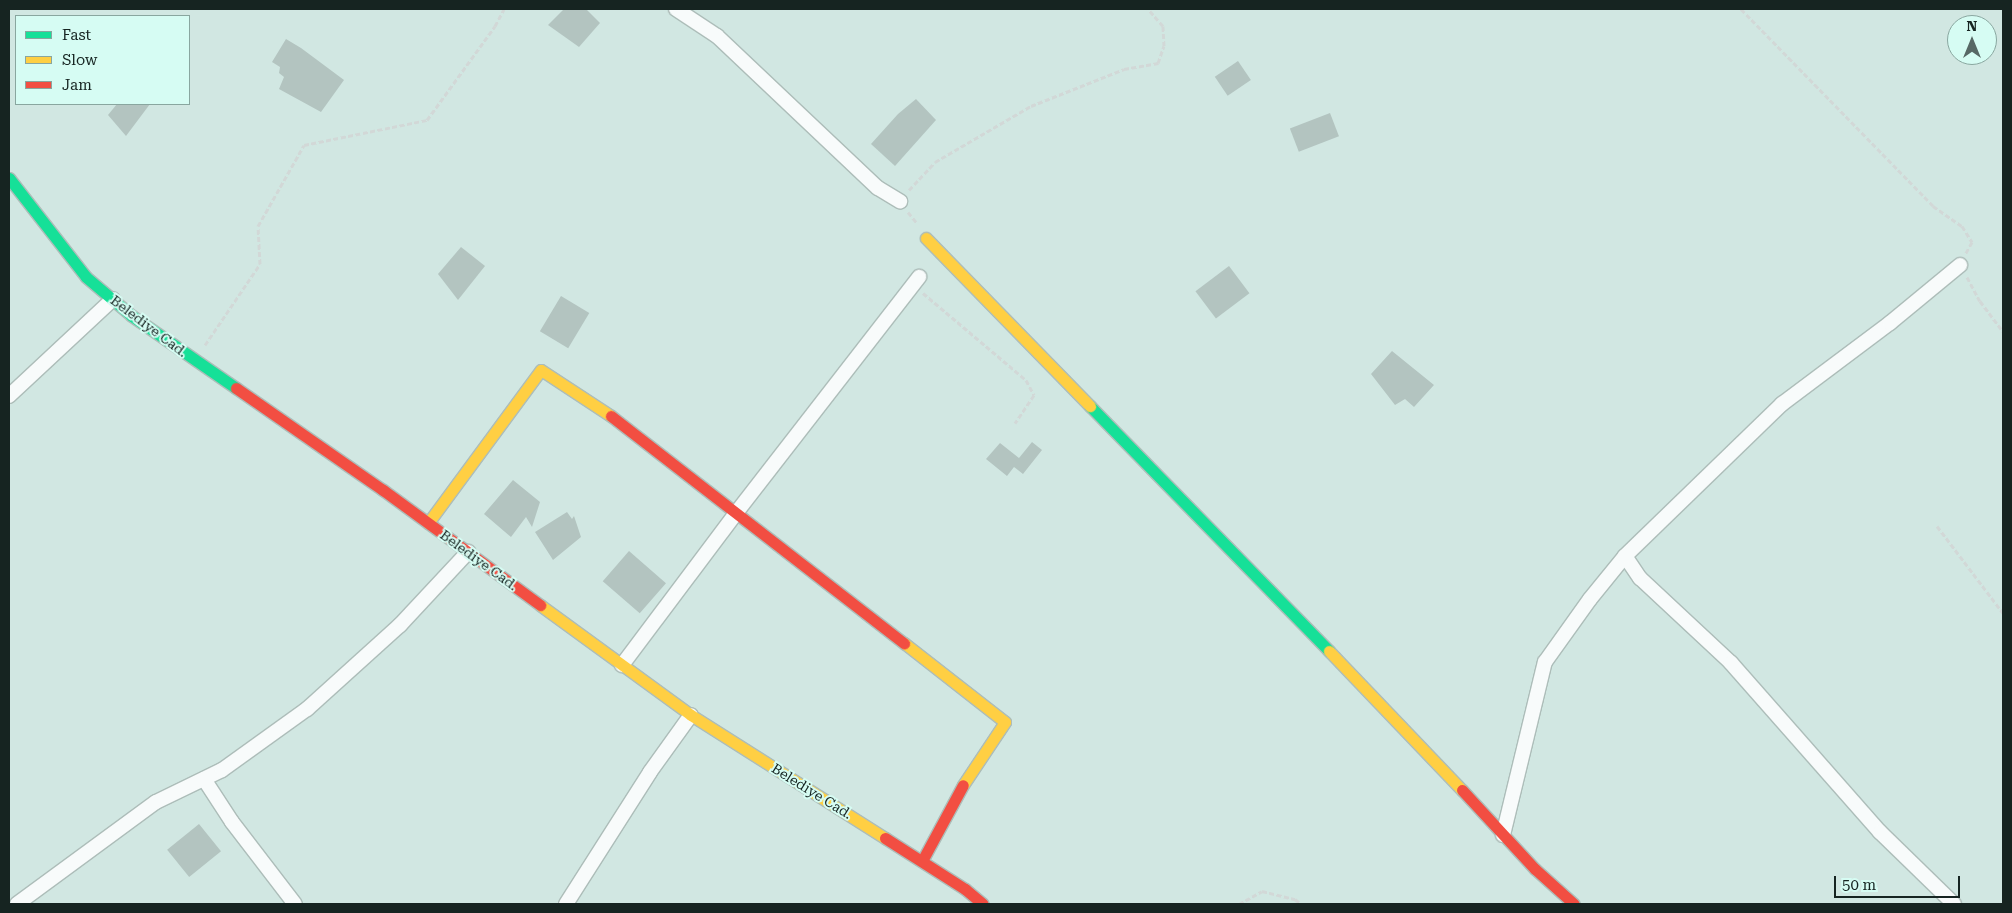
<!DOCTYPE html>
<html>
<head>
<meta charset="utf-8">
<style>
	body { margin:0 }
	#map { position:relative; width:2012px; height:913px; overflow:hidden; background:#d1e7e2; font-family:"Roboto Serif",serif }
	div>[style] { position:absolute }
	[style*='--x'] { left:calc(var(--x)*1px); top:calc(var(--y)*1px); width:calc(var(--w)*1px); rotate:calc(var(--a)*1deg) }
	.building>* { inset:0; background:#b3c4c0; transform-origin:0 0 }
	.path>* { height:3px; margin-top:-1.5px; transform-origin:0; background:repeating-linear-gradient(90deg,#d2d8d7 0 5px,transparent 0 7.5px) }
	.roads { filter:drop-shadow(1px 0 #adbdb9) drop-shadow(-1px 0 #adbdb9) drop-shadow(0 1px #adbdb9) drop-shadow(0 -1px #adbdb9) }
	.street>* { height:14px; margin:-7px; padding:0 7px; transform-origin:7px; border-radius:7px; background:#f8fbfb }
	.fast>* { height:11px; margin:-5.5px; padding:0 5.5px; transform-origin:5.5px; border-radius:5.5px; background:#16e098 }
	.slow>* { height:11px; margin:-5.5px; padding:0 5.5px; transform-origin:5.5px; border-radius:5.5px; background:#ffcf43 }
	.jam>* { height:11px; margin:-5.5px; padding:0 5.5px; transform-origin:5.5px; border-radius:5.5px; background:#f24e42 }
	span { translate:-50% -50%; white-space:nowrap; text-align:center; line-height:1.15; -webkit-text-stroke:4px #d6fcf3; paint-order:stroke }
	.street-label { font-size:14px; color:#162421 }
	.frame { position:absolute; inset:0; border:10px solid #162421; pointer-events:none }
	.legend { position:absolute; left:15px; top:15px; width:175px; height:90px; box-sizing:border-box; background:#d6fcf3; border:1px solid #89a69f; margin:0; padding:6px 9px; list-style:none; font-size:15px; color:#162421 }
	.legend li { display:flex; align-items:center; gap:10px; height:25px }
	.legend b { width:25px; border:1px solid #89a69f }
	.north { position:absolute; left:1947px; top:15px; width:50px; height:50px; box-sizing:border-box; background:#d6fcf3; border:1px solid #89a69f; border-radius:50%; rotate:0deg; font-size:14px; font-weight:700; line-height:20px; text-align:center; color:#162421 }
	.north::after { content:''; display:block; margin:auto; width:18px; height:22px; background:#576865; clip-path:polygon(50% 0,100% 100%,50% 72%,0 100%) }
	.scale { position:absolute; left:1834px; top:876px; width:126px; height:22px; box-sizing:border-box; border:2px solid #162421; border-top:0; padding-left:6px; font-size:15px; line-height:18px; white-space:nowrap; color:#162421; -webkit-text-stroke:4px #d6fcf3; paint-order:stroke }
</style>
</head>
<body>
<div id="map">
	<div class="building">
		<div style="clip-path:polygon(564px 9px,586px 9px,600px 23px,579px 47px,548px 25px)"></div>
		<div style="clip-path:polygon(286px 39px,301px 48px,344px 80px,321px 112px,279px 89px,284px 77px,279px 73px,280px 67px,272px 62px)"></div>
		<div style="left:1238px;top:61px;width:23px;height:28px;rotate:56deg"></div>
		<div style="clip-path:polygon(916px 99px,936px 120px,895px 166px,871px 144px,898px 114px)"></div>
		<div style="clip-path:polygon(117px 104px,150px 104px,126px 136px,108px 115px)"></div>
		<div style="left:1330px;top:113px;width:25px;height:43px;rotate:69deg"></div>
		<div style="clip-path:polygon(461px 247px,485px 266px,458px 300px,438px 274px)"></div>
		<div style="left:1229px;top:266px;width:34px;height:42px;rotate:53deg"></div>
		<div style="left:561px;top:296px;width:33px;height:41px;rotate:31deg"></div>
		<div style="clip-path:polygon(1392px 351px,1434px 385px,1414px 407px,1405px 399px,1395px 405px,1371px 374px)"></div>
		<div style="clip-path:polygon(1032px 442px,1042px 450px,1023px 474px,1014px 467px,1007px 476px,986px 459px,1000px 443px,1019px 458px)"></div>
		<div style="clip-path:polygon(513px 480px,540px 502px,532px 527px,526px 517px,511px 537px,484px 514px)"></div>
		<div style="clip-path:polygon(567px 512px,572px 519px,574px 516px,581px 537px,553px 560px,535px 532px)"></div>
		<div style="left:629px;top:551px;width:49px;height:40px;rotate:41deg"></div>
		<div style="left:199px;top:824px;width:35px;height:41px;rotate:51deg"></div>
	</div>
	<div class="path">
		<div style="--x:1741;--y:9;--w:275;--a:45.7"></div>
		<div style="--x:1933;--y:206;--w:35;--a:35"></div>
		<div style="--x:1962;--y:226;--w:19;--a:58"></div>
		<div style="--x:1972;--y:242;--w:13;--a:119"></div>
		<div style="--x:909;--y:190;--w:38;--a:-47"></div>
		<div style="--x:935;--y:162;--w:111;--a:-30.3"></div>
		<div style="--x:1031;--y:106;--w:100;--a:-21.7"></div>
		<div style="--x:1124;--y:69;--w:35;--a:-10"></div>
		<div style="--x:1158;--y:63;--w:18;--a:-71"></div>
		<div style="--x:1164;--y:46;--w:20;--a:-93"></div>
		<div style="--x:1163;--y:26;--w:23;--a:-131"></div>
		<div style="--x:908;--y:212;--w:14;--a:51"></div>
		<div style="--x:1967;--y:277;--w:27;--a:62"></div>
		<div style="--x:1980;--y:301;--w:38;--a:53"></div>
		<div style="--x:923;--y:293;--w:135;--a:40.2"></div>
		<div style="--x:1026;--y:380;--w:17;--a:62"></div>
		<div style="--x:1034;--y:395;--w:34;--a:124"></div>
		<div style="--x:205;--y:345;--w:98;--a:-55.8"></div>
		<div style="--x:260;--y:264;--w:38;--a:-93"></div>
		<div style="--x:258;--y:226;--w:93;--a:-60.4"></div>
		<div style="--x:304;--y:145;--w:126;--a:-11.5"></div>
		<div style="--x:427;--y:120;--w:116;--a:-54.1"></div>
		<div style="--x:495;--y:26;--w:19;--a:-62"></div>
		<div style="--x:1937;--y:526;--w:109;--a:52.8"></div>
		<div style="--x:1239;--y:904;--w:26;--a:-29"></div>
		<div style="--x:1262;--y:891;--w:34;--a:14"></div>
		<div style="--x:1295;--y:899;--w:8;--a:40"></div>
	</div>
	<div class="roads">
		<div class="street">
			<div style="--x:676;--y:9;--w:49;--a:33.4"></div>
			<div style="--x:717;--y:36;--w:221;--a:43.4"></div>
			<div style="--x:878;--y:188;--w:26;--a:31"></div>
			<div style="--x:9;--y:396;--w:142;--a:-43"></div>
			<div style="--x:1625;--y:556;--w:27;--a:56"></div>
			<div style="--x:1640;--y:578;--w:125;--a:43"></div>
			<div style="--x:1731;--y:663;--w:225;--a:48.6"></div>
			<div style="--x:1880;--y:832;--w:103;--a:44.2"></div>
			<div style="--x:622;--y:665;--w:190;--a:-53.1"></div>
			<div style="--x:736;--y:513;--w:299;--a:-52.2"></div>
			<div style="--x:204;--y:779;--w:51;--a:56.9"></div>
			<div style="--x:232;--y:822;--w:103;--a:52.5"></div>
			<div style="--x:1503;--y:835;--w:178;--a:-76.4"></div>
			<div style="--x:1545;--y:662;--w:77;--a:-54.5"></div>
			<div style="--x:1590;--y:599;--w:55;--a:-50.9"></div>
			<div style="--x:1625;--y:556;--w:219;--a:-44.1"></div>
			<div style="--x:1782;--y:404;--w:135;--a:-36.9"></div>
			<div style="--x:1890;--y:323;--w:91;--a:-39.6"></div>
			<div style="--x:17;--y:904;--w:172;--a:-36.3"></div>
			<div style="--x:156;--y:802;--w:73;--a:-25.9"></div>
			<div style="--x:222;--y:770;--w:105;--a:-35.7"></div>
			<div style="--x:307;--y:709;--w:125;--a:-42.1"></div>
			<div style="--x:400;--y:625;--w:100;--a:-47"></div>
			<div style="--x:566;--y:904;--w:156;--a:-57.5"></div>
			<div style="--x:650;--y:772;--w:70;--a:-54.3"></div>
		</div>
		<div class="fast">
			<div style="--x:9;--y:178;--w:125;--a:52.1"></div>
			<div style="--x:86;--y:277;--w:60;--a:40.3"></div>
			<div style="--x:132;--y:316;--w:126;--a:34.7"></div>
			<div style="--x:1090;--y:406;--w:342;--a:45.7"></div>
		</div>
		<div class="slow">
			<div style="--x:926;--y:238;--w:235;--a:45.7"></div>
			<div style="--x:428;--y:523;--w:190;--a:-53.6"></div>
			<div style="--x:541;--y:370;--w:84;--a:33.3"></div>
			<div style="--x:540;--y:605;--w:187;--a:36.1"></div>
			<div style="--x:691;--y:715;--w:230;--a:32.4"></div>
			<div style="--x:904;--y:643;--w:128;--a:38"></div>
			<div style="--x:1005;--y:722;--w:76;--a:123.7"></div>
			<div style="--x:1329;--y:651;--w:192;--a:46.3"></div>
		</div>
		<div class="jam">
			<div style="--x:236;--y:388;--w:179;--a:34.8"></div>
			<div style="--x:383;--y:490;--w:195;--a:36.2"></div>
			<div style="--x:611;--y:416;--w:371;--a:37.8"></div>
			<div style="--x:1462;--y:790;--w:108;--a:47.3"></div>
			<div style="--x:1535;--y:869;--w:52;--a:41.9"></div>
			<div style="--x:885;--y:838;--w:95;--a:32.5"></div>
			<div style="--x:965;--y:889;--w:23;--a:40"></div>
			<div style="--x:922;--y:861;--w:86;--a:-61.7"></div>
		</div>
	</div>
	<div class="street-label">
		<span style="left:149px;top:326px;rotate:37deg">Belediye Cad.</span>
		<span style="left:479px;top:560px;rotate:36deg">Belediye Cad.</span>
		<span style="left:812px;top:791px;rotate:32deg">Belediye Cad.</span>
	</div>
	<div class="frame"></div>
	<ul class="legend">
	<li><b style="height:6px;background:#16e098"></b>Fast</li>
	<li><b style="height:6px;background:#ffcf43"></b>Slow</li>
	<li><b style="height:6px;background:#f24e42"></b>Jam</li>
	</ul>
	<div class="north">N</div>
	<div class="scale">50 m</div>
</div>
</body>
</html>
